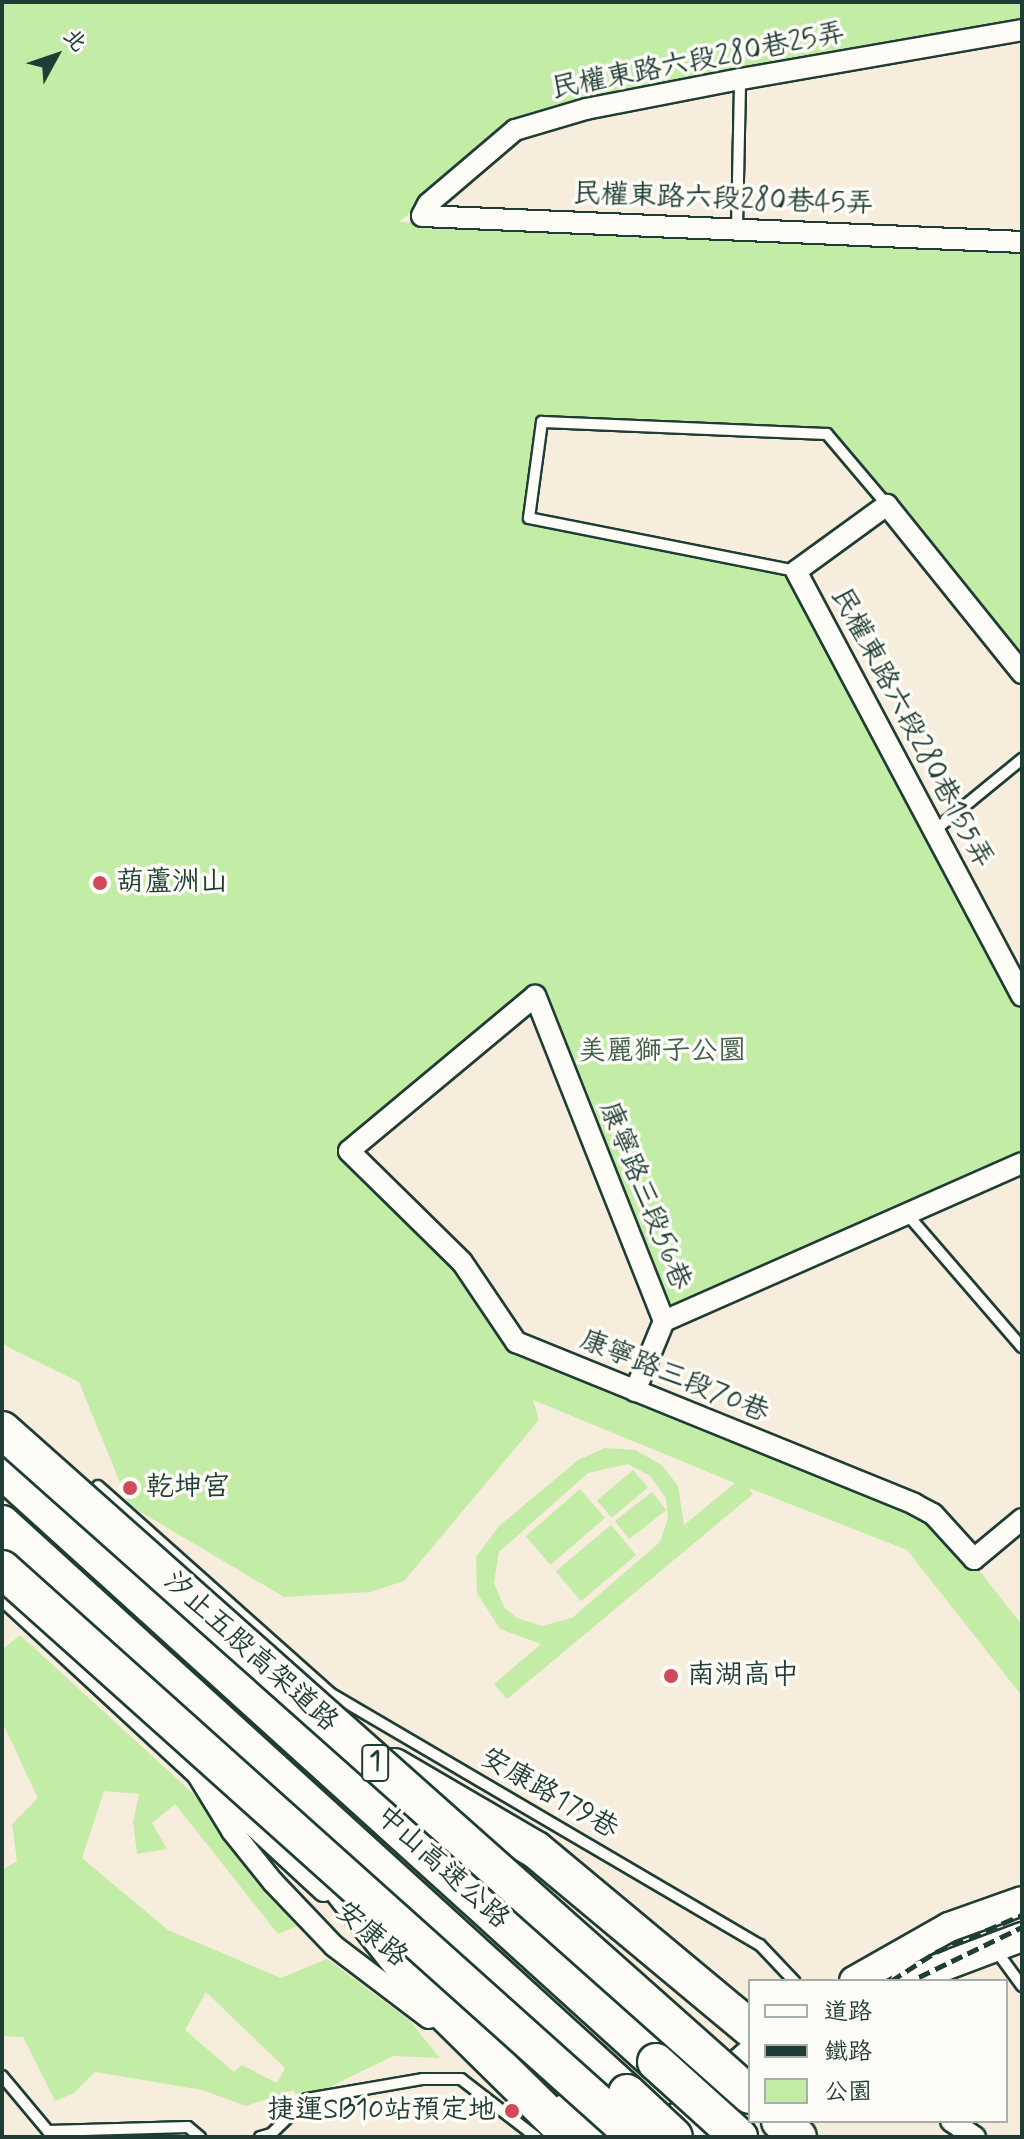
<!DOCTYPE html>
<html>
<head>
<meta charset="utf-8">
<style>
	body { margin:0 }
	#map { position:relative; width:1024px; height:2139px; overflow:hidden; background:#f7eddc; font-family:Mynerve,"LXGW WenKai TC",sans-serif }
	div>[style] { position:absolute }
	[style*='--x'] { left:calc(var(--x)*1px); top:calc(var(--y)*1px); width:calc(var(--w)*1px); rotate:calc(var(--a)*1deg) }
	.green>* { inset:0; background:#c3eca7; transform-origin:0 0 }
	.roads { filter:drop-shadow(2px 0 #1f3d34) drop-shadow(-2px 0 #1f3d34) drop-shadow(0 2px #1f3d34) drop-shadow(0 -2px #1f3d34) }
	.lane>* { height:10px; margin:-5px; padding:0 5px; transform-origin:5px; border-radius:5px; background:#fdfcf7 }
	.street>* { height:20px; margin:-10px; padding:0 10px; transform-origin:10px; border-radius:10px; background:#fdfcf7 }
	.secondary>* { height:28px; margin:-14px; padding:0 14px; transform-origin:14px; border-radius:14px; background:#fdfcf7 }
	.highway>* { height:36px; margin:-18px; padding:0 18px; transform-origin:18px; border-radius:18px; background:#fdfcf7 }
	.rail>* { height:5px; margin-top:-2.5px; transform-origin:0; background:repeating-linear-gradient(90deg,#1f3d34 0 12px,transparent 0 18px) }
	.bridges { filter:drop-shadow(2px 0 #1f3d34) drop-shadow(-2px 0 #1f3d34) drop-shadow(0 2px #1f3d34) drop-shadow(0 -2px #1f3d34) }
	.highway-bridge>* { height:36px; margin:-18px; padding:0 18px; transform-origin:18px; border-radius:18px; background:#fdfcf7 }
	.dots>* { width:22px; height:22px; translate:-50% -50%; box-sizing:border-box; border:4px solid #fdfcf7; border-radius:50% }
	span { translate:-50% -50%; white-space:nowrap; text-align:center; line-height:1.15; -webkit-text-stroke:7px #fdfcf7; paint-order:stroke }
	.shield-label span { padding:2px 6px; background:#fdfcf7; border:2px solid; border-radius:6px; -webkit-text-stroke-width:0 }
	.shield-label { font-size:26px; color:#1f3d34; font-weight:700 }
	.street-label { font-size:28px; color:#1f3d34 }
	.poi-label { font-size:28px; color:#1f3d34 }
	.left { translate:0 -50%; text-align:left }
	.right { translate:-100% -50%; text-align:right }
	.park-label { font-size:28px; color:#40604b }
	.frame { position:absolute; inset:0; border:4px solid #1f3d34; pointer-events:none }
	.legend { position:absolute; left:748px; top:1979px; width:260px; height:144px; box-sizing:border-box; background:#fdfcf7; border:2px solid #a4b0a9; margin:0; padding:10px 14px; list-style:none; font-size:24px; color:#1f3d34 }
	.legend li { display:flex; align-items:center; gap:16px; height:40px }
	.legend b { width:40px; border:2px solid #a4b0a9 }
	.north { position:absolute; left:16px; top:16px; width:80px; height:80px; -webkit-text-stroke:6px #fdfcf7; paint-order:stroke; rotate:50deg; font-size:22px; font-weight:700; line-height:32px; text-align:center; color:#1f3d34 }
	.north::after { content:''; display:block; margin:auto; width:28px; height:36px; background:#1f3d34; clip-path:polygon(50% 0,100% 100%,50% 72%,0 100%) }
</style>
</head>
<body>
<div id="map">
	<div class="green">
		<div style="clip-path:polygon(evenodd,2px 2px,1022px 2px,1022px 18px,531px 114px,399px 222px,1022px 244px,1022px 660px,828px 428px,540px 416px,522px 521px,789px 573px,1022px 1008px,1022px 1152px,669px 1308px,552px 1014px,538px 985px,532px 984px,336px 1150px,459px 1274px,513px 1350px,925px 1519px,978px 1569px,1022px 1625px,1022px 1696px,907px 1550px,749px 1488px,753px 1494px,507px 1699px,494px 1684px,541px 1644px,500px 1629px,477px 1593px,476px 1557px,499px 1526px,578px 1460px,605px 1448px,635px 1450px,662px 1465px,678px 1486px,684px 1525px,735px 1483px,533px 1400px,539px 1420px,404px 1581px,370px 1592px,284px 1597px,129px 1505px,79px 1382px,2px 1344px,2px 2px,628px 1464px,650px 1476px,666px 1498px,668px 1519px,660px 1542px,572px 1618px,542px 1626px,517px 1618px,504px 1607px,494px 1583px,499px 1552px,588px 1473px,628px 1464px)"></div>
		<div style="left:633px;top:1470px;width:23px;height:47px;rotate:50deg"></div>
		<div style="left:580px;top:1489px;width:38px;height:72px;rotate:49deg"></div>
		<div style="left:652px;top:1492px;width:23px;height:47px;rotate:52deg"></div>
		<div style="left:611px;top:1525px;width:39px;height:72px;rotate:50deg"></div>
		<div style="clip-path:polygon(evenodd,20px 1635px,224px 1822px,305px 1923px,278px 1934px,175px 1804px,152px 1823px,167px 1849px,137px 1854px,133px 1822px,139px 1794px,104px 1791px,82px 1858px,168px 1930px,281px 1978px,327px 1959px,409px 2020px,440px 2058px,393px 2056px,301px 2101px,293px 2090px,246px 2106px,202px 2090px,95px 2072px,74px 2093px,55px 2101px,23px 2037px,2px 2036px,2px 1870px,17px 1861px,12px 1824px,38px 1798px,2px 1722px,2px 1650px,20px 1635px,206px 1992px,285px 2068px,277px 2083px,242px 2065px,234px 2072px,185px 2030px,206px 1992px)"></div>
	</div>
	<div class="roads">
		<div class="lane">
			<div style="--x:737;--y:228;--w:149;--a:-88.8"></div>
			<div style="--x:796;--y:571;--w:272;--a:-168.8"></div>
			<div style="--x:529;--y:518;--w:97;--a:-82.3"></div>
			<div style="--x:542;--y:422;--w:285;--a:2.4"></div>
			<div style="--x:827;--y:434;--w:93;--a:49.8"></div>
			<div style="--x:934;--y:831;--w:114;--a:-39.3"></div>
			<div style="--x:907;--y:1214;--w:176;--a:49.2"></div>
			<div style="--x:98;--y:1486;--w:311;--a:41.7"></div>
			<div style="--x:330;--y:1693;--w:498;--a:30.4"></div>
			<div style="--x:760;--y:1945;--w:50;--a:46.6"></div>
			<div style="--x:995;--y:1949;--w:46;--a:53.9"></div>
			<div style="--x:2;--y:2076;--w:72;--a:50.1"></div>
			<div style="--x:48;--y:2131;--w:140;--a:-1.6"></div>
			<div style="--x:188;--y:2127;--w:16;--a:40"></div>
			<div style="--x:260;--y:2137;--w:11;--a:-15"></div>
			<div style="--x:271;--y:2134;--w:50;--a:-44.2"></div>
			<div style="--x:307;--y:2099;--w:118;--a:-9.8"></div>
			<div style="--x:423;--y:2079;--w:38;--a:0"></div>
			<div style="--x:461;--y:2079;--w:95;--a:37.7"></div>
		</div>
		<div class="street">
			<div style="--x:1022;--y:30;--w:286;--a:170.1"></div>
			<div style="--x:740;--y:79;--w:157;--a:169"></div>
			<div style="--x:586;--y:109;--w:74;--a:163.5"></div>
			<div style="--x:515;--y:130;--w:114;--a:139.6"></div>
			<div style="--x:428;--y:204;--w:13;--a:117"></div>
			<div style="--x:422;--y:216;--w:601;--a:2.48"></div>
			<div style="--x:1022;--y:673;--w:216;--a:-128.8"></div>
			<div style="--x:887;--y:505;--w:112;--a:144"></div>
			<div style="--x:796;--y:571;--w:481;--a:62"></div>
			<div style="--x:664;--y:1321;--w:350;--a:-111.6"></div>
			<div style="--x:535;--y:996;--w:242;--a:140.2"></div>
			<div style="--x:349;--y:1151;--w:158;--a:44.5"></div>
			<div style="--x:462;--y:1262;--w:97;--a:56"></div>
			<div style="--x:516;--y:1342;--w:430;--a:22.1"></div>
			<div style="--x:914;--y:1504;--w:21;--a:28"></div>
			<div style="--x:933;--y:1514;--w:61;--a:47.7"></div>
			<div style="--x:974;--y:1559;--w:62;--a:-39.8"></div>
			<div style="--x:664;--y:1321;--w:391;--a:-23.8"></div>
			<div style="--x:635;--y:1391;--w:76;--a:-67.5"></div>
			<div style="--x:2;--y:1594;--w:438;--a:42.7"></div>
			<div style="--x:191;--y:1764;--w:79;--a:58.5"></div>
			<div style="--x:232;--y:1831;--w:65;--a:51.2"></div>
			<div style="--x:273;--y:1882;--w:88;--a:46.4"></div>
			<div style="--x:334;--y:1946;--w:119;--a:37.2"></div>
			<div style="--x:563;--y:2105;--w:47;--a:42.4"></div>
			<div style="--x:951;--y:2121;--w:29;--a:34"></div>
		</div>
		<div class="secondary">
			<div style="--x:854;--y:1981;--w:109;--a:-29.6"></div>
			<div style="--x:949;--y:1927;--w:77;--a:-19.6"></div>
			<div style="--x:905;--y:1981;--w:125;--a:-20.6"></div>
			<div style="--x:656;--y:2137;--w:125;--a:-41.4"></div>
			<div style="--x:695;--y:2137;--w:76;--a:-43.4"></div>
		</div>
		<div class="highway">
			<div style="--x:2;--y:1470;--w:882;--a:42.15"></div>
			<div style="--x:2;--y:1524;--w:845;--a:42.31"></div>
			<div style="--x:394;--y:1767;--w:164;--a:30.3"></div>
			<div style="--x:536;--y:1850;--w:278;--a:39.8"></div>
			<div style="--x:338;--y:1883;--w:140;--a:51.7"></div>
			<div style="--x:425;--y:1993;--w:205;--a:44.6"></div>
			<div style="--x:780;--y:2121;--w:24;--a:42"></div>
		</div>
	</div>
	<div class="rail">
		<div style="--x:919;--y:1977;--w:114;--a:-25.9"></div>
		<div style="--x:891;--y:1981;--w:54;--a:-32.8"></div>
		<div style="--x:936;--y:1952;--w:94;--a:-23.3"></div>
		<div style="--x:750;--y:2137;--w:19;--a:-58"></div>
	</div>
	<div class="bridges">
		<div class="highway-bridge">
			<div style="--x:2;--y:1430;--w:1001;--a:41.64"></div>
			<div style="--x:2;--y:1569;--w:851;--a:41.86"></div>
			<div style="--x:656;--y:2062;--w:112;--a:42.1"></div>
			<div style="--x:627;--y:2093;--w:64;--a:43.1"></div>
		</div>
	</div>
	<div class="dots">
		<div style="left:100px;top:883px;background:#d1495b"></div>
		<div style="left:130px;top:1488px;background:#d1495b"></div>
		<div style="left:671px;top:1676px;background:#d1495b"></div>
		<div style="left:512px;top:2111px;background:#d1495b"></div>
	</div>
	<div class="shield-label">
		<span style="left:375px;top:1763px">1</span>
	</div>
	<div class="street-label">
		<span style="left:698px;top:62px;rotate:-11deg">民權東路六段280巷25弄</span>
		<span style="left:723px;top:200px;rotate:2deg">民權東路六段280巷45弄</span>
		<span style="left:911px;top:728px;rotate:62deg">民權東路六段280巷155弄</span>
		<span style="left:644px;top:1196px;rotate:68deg">康寧路三段56巷</span>
		<span style="left:674px;top:1377px;rotate:22deg">康寧路三段70巷</span>
		<span style="left:250px;top:1652px;rotate:42deg">汐止五股高架道路</span>
		<span style="left:549px;top:1794px;rotate:30deg">安康路179巷</span>
		<span style="left:442px;top:1868px;rotate:42deg">中山高速公路</span>
		<span style="left:371px;top:1935px;rotate:40deg">安康路</span>
	</div>
	<div class="poi-label">
		<span class="left" style="left:116px;top:883px">葫蘆洲山</span>
		<span class="left" style="left:146px;top:1488px">乾坤宮</span>
		<span class="left" style="left:687px;top:1676px">南湖高中</span>
		<span class="right" style="left:496px;top:2111px">捷運SB10站預定地</span>
	</div>
	<div class="park-label">
		<span style="left:662px;top:1052px">美麗獅子公圜</span>
	</div>
	<div class="frame"></div>
	<ul class="legend">
	<li><b style="height:10px;background:#fdfcf7"></b>道路</li>
	<li><b style="height:10px;background:#1f3d34"></b>鐵路</li>
	<li><b style="height:22px;background:#c3eca7"></b>公園</li>
	</ul>
	<div class="north">北</div>
</div>
</body>
</html>
